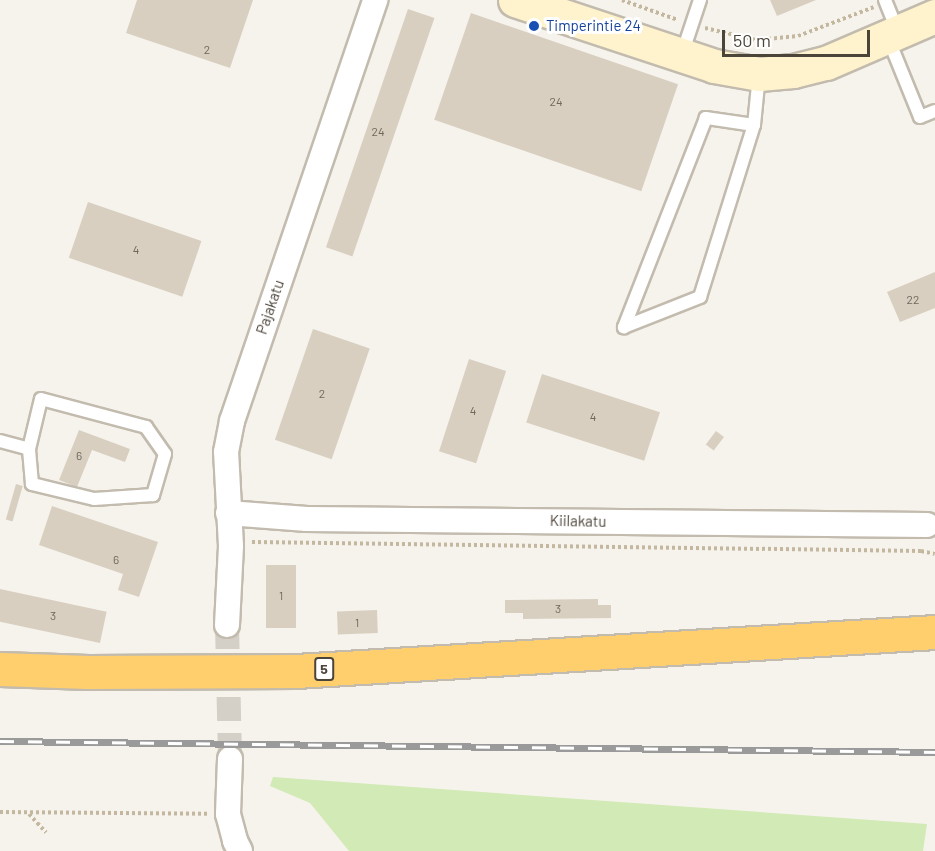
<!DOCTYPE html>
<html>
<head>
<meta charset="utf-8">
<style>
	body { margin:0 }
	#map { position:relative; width:935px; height:851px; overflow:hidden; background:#f6f3ec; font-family:Barlow,sans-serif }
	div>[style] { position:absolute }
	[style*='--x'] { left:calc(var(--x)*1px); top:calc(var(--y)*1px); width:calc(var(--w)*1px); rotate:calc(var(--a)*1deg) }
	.green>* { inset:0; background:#d2eab5 }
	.building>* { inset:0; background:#d8cfc1; transform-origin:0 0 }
	.street-tunnel>* { height:24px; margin-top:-12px; transform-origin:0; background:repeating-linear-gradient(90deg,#d4d0c8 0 24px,transparent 0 36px) }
	.path>* { height:4px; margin-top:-2px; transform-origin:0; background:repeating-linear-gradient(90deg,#c4b79f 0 3px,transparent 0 6px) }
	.roads { filter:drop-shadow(2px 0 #c2bbae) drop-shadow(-2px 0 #c2bbae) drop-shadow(0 2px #c2bbae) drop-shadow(0 -2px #c2bbae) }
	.lane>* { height:12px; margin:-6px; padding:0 6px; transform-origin:6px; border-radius:6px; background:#fff }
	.street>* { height:24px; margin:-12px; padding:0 12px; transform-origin:12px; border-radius:12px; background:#fff }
	.secondary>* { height:33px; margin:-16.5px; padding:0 16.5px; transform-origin:16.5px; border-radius:16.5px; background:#fff3cd }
	.highway>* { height:33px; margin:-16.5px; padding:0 16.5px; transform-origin:16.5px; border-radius:16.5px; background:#ffcf6e }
	.rail>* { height:7px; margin-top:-3.5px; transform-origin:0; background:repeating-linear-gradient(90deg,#fff 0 14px,#9a9a9a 0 28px); box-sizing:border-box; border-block:2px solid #9a9a9a }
	.dots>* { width:16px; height:16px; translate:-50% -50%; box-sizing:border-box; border:3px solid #fff; border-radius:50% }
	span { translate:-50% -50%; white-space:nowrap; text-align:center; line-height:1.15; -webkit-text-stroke:6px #fff; paint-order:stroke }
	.number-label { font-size:12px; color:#6e675b }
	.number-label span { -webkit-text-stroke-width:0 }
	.shield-label span { padding:2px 4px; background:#fff; border:2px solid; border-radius:4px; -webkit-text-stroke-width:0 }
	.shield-label { font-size:14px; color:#4b4439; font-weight:700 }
	.transit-label { font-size:15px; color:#164399 }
	.left { translate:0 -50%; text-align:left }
	.street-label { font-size:15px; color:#4b4439 }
	.scale { position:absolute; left:722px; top:30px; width:148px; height:27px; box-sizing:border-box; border:3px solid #4b4439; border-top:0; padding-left:8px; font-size:18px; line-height:21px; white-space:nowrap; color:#4b4439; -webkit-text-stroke:4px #fff; paint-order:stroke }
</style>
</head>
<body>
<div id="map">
	<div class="green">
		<div style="clip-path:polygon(273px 777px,927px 824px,923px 851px,349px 851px,310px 803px,270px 786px)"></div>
	</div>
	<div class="building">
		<div style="clip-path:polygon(137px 0,253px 0,230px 68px,126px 33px)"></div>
		<div style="clip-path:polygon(770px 0,816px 0,777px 16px)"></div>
		<div style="left:408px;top:9px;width:28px;height:252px;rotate:19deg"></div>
		<div style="left:471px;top:13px;width:219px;height:113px;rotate:19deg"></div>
		<div style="left:88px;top:202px;width:120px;height:59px;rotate:19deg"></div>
		<div style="clip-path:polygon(935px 272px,935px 308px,900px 322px,887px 292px)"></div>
		<div style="left:313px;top:329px;width:60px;height:117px;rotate:19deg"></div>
		<div style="left:469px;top:359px;width:39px;height:97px;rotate:18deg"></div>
		<div style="left:542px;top:374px;width:124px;height:51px;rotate:18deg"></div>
		<div style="clip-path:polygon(79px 430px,130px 449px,125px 462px,92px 450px,77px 487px,59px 480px)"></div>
		<div style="left:716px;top:431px;width:10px;height:17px;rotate:37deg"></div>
		<div style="left:16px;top:484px;width:7px;height:37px;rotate:16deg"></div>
		<div style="clip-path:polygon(52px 506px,158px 542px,139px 597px,118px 590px,123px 574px,39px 545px)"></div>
		<div style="left:266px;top:565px;width:30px;height:63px"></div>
		<div style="left:0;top:589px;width:109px;height:32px;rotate:12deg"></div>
		<div style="clip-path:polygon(598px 599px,598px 605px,611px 605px,611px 618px,523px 619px,523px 613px,505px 613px,505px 600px)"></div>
		<div style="left:377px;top:610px;width:23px;height:40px;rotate:88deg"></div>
	</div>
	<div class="street-tunnel">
		<div style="--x:227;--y:625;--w:134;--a:88.7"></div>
	</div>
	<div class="path">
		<div style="--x:622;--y:0;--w:59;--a:19.7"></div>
		<div style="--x:705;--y:28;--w:52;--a:13.2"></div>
		<div style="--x:756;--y:40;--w:42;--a:-5.4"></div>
		<div style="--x:798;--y:36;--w:81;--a:-20.9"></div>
		<div style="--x:252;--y:542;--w:669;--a:0.77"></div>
		<div style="--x:921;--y:551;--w:14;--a:12"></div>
		<div style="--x:0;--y:812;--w:209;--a:0.5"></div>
		<div style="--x:29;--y:814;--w:25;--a:47"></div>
	</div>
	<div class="roads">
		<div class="lane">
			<div style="--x:885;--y:0;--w:32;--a:68"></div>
			<div style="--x:888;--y:38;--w:85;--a:67.9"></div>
			<div style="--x:920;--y:117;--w:16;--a:-22"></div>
			<div style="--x:682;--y:54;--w:57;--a:-71.6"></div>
			<div style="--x:754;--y:125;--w:49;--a:-171.7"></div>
			<div style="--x:706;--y:118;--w:225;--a:111.4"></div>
			<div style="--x:624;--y:327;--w:82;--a:-21.5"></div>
			<div style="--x:700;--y:297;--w:180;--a:-72.6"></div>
			<div style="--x:754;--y:125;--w:50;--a:-84.3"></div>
			<div style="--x:41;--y:399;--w:109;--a:14.9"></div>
			<div style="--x:146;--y:427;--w:33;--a:55"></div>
			<div style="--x:165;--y:454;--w:43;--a:106.3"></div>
			<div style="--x:153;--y:495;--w:59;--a:176.1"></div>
			<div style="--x:94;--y:499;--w:64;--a:-166.4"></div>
			<div style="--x:32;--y:484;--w:35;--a:-95"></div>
			<div style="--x:29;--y:449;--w:51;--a:-76.5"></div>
			<div style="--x:0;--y:441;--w:30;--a:15"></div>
		</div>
		<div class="street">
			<div style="--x:228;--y:513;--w:79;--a:4.3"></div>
			<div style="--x:307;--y:519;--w:620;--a:0.55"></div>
			<div style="--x:227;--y:625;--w:79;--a:-87.1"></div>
			<div style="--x:231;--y:546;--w:94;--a:-93"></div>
			<div style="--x:226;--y:452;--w:32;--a:-79"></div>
			<div style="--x:232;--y:421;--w:445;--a:-71.2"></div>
			<div style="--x:230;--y:759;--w:55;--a:92.1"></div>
			<div style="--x:228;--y:814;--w:28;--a:75"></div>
			<div style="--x:235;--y:841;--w:11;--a:63"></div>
		</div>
		<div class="secondary">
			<div style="--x:515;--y:0;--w:210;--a:18.3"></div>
			<div style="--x:714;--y:66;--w:46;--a:10.1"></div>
			<div style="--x:759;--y:74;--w:34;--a:-5"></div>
			<div style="--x:793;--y:71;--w:34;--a:-14"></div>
			<div style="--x:826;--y:63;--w:119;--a:-23.3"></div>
		</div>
		<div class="highway">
			<div style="--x:0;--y:669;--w:88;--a:2"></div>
			<div style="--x:88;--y:672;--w:208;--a:-0.3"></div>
			<div style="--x:296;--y:671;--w:640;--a:-3.49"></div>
		</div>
	</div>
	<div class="rail">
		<div style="--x:0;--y:741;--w:935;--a:0.67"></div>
	</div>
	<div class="dots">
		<div style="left:534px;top:26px;background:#1a4fb4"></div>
	</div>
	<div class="number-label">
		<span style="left:207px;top:50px">2</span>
		<span style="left:556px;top:102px">24</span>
		<span style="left:378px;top:132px">24</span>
		<span style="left:136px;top:250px">4</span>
		<span style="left:913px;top:300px">22</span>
		<span style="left:322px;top:394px">2</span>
		<span style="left:473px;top:411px">4</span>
		<span style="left:593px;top:417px">4</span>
		<span style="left:79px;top:456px">6</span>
		<span style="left:116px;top:560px">6</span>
		<span style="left:281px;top:596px">1</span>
		<span style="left:558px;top:609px">3</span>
		<span style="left:53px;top:616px">3</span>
		<span style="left:357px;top:623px">1</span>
	</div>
	<div class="shield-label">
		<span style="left:324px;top:669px">5</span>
	</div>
	<div class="transit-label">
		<span class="left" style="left:546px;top:26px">Timperintie 24</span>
	</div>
	<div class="street-label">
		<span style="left:270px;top:307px;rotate:-71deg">Pajakatu</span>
		<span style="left:578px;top:521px;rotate:1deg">Kiilakatu</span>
	</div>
	<div class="scale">50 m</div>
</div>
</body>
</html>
